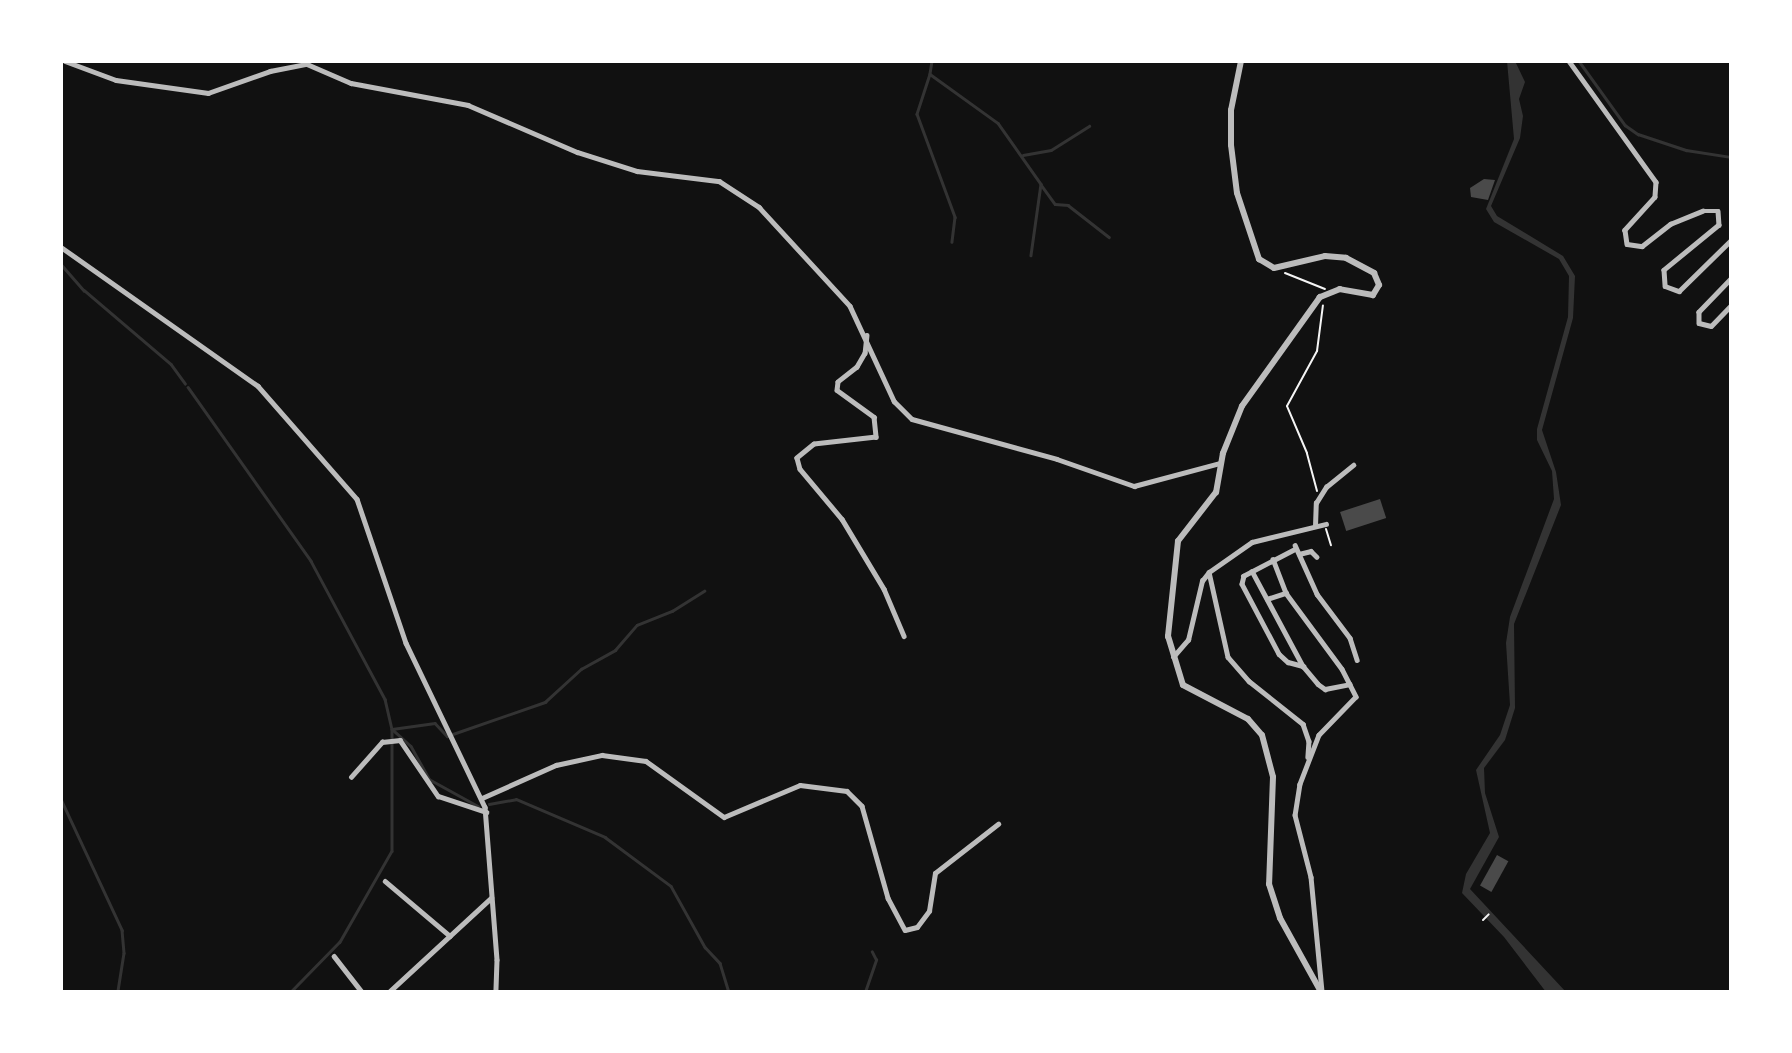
<!DOCTYPE html>
<html>
<head>
<meta charset="utf-8">
<style>
	body { margin:0 }
	#map { position:relative; width:1792px; height:1053px; overflow:hidden; background:#111; font-family:Rubik,sans-serif }
	div>[style] { position:absolute }
	[style*='--x'] { left:calc(var(--x)*1px); top:calc(var(--y)*1px); width:calc(var(--w)*1px); rotate:calc(var(--a)*1deg) }
	.water>* { inset:0; background:#333 }
	.stream>* { height:2.5px; margin:-1.25px; padding:0 1.25px; transform-origin:1.25px; border-radius:1.25px; background:#333 }
	.building>* { inset:0; background:#4a4a4a; transform-origin:0 0 }
	.path>* { height:2px; margin:-1px; padding:0 1px; transform-origin:1px; border-radius:1px; background:#f5f5f5 }
	.minor>* { height:4.5px; margin:-2.25px; padding:0 2.25px; transform-origin:2.25px; border-radius:2.25px; background:#bcbcbc }
	.tertiary>* { height:6px; margin:-3px; padding:0 3px; transform-origin:3px; border-radius:3px; background:#bcbcbc }
	span { translate:-50% -50%; white-space:nowrap; text-align:center; line-height:1.15; -webkit-text-stroke:6px #fff; paint-order:stroke }
	.frame { position:absolute; inset:0; border:63px solid #fff; pointer-events:none }
</style>
</head>
<body>
<div id="map">
	<div class="water">
		<div style="clip-path:polygon(1507px 61px,1515px 61px,1525px 82px,1519px 99px,1523px 116px,1520px 138px,1491px 206px,1497px 216px,1563px 256px,1575px 276px,1573px 318px,1542px 430px,1556px 472px,1561px 505px,1514px 624px,1515px 708px,1505px 740px,1484px 768px,1485px 793px,1499px 837px,1470px 889px,1566px 992px,1546px 992px,1504px 937px,1462px 893px,1466px 874px,1490px 833px,1476px 770px,1500px 735px,1510px 705px,1506px 643px,1510px 617px,1554px 499px,1552px 471px,1537px 440px,1537px 429px,1568px 317px,1569px 276px,1559px 259px,1494px 222px,1486px 209px,1514px 139px)"></div>
	</div>
	<div class="stream">
		<div style="--x:932;--y:61;--w:13;--a:99"></div>
		<div style="--x:930;--y:74;--w:84;--a:35.8"></div>
		<div style="--x:998;--y:123;--w:75;--a:54.8"></div>
		<div style="--x:1041;--y:184;--w:72;--a:98"></div>
		<div style="--x:1579;--y:61;--w:79;--a:54.3"></div>
		<div style="--x:1625;--y:125;--w:16;--a:35"></div>
		<div style="--x:1638;--y:134;--w:51;--a:18.4"></div>
		<div style="--x:1686;--y:150;--w:46;--a:8.8"></div>
		<div style="--x:930;--y:74;--w:42;--a:108"></div>
		<div style="--x:917;--y:114;--w:110;--a:69.7"></div>
		<div style="--x:955;--y:217;--w:25;--a:97"></div>
		<div style="--x:1023;--y:155;--w:28;--a:-10"></div>
		<div style="--x:1051;--y:150;--w:45;--a:-32.3"></div>
		<div style="--x:1042;--y:186;--w:22;--a:54"></div>
		<div style="--x:1055;--y:204;--w:13;--a:4"></div>
		<div style="--x:1068;--y:205;--w:52;--a:38"></div>
		<div style="--x:61;--y:264;--w:35;--a:49"></div>
		<div style="--x:84;--y:290;--w:114;--a:40.4"></div>
		<div style="--x:171;--y:364;--w:24;--a:54"></div>
		<div style="--x:188;--y:387;--w:213;--a:54.7"></div>
		<div style="--x:311;--y:561;--w:157;--a:61.8"></div>
		<div style="--x:385;--y:699;--w:31;--a:77"></div>
		<div style="--x:392;--y:729;--w:122;--a:90"></div>
		<div style="--x:392;--y:851;--w:105;--a:119.7"></div>
		<div style="--x:340;--y:942;--w:70;--a:134.4"></div>
		<div style="--x:392;--y:729;--w:43;--a:-7.9"></div>
		<div style="--x:435;--y:723;--w:18;--a:47"></div>
		<div style="--x:447;--y:736;--w:104;--a:-19.1"></div>
		<div style="--x:545;--y:702;--w:49;--a:-42.5"></div>
		<div style="--x:581;--y:669;--w:39;--a:-29"></div>
		<div style="--x:615;--y:650;--w:33;--a:-49"></div>
		<div style="--x:637;--y:625;--w:38;--a:-22"></div>
		<div style="--x:672;--y:611;--w:38;--a:-32"></div>
		<div style="--x:392;--y:729;--w:25;--a:42"></div>
		<div style="--x:411;--y:746;--w:38;--a:61"></div>
		<div style="--x:429;--y:779;--w:56;--a:28.9"></div>
		<div style="--x:61;--y:799;--w:145;--a:65"></div>
		<div style="--x:122;--y:930;--w:23;--a:85"></div>
		<div style="--x:124;--y:953;--w:39;--a:99"></div>
		<div style="--x:489;--y:804;--w:27;--a:-10"></div>
		<div style="--x:516;--y:799;--w:97;--a:23.1"></div>
		<div style="--x:605;--y:837;--w:82;--a:36.6"></div>
		<div style="--x:671;--y:886;--w:70;--a:60.9"></div>
		<div style="--x:705;--y:947;--w:22;--a:47"></div>
		<div style="--x:720;--y:963;--w:30;--a:73"></div>
		<div style="--x:865;--y:992;--w:34;--a:-71"></div>
		<div style="--x:876;--y:960;--w:9;--a:-117"></div>
	</div>
	<div class="building">
		<div style="clip-path:polygon(1484px 179px,1495px 180px,1488px 200px,1471px 197px,1470px 188px)"></div>
		<div style="left:1380px;top:499px;width:20px;height:42px;rotate:72deg"></div>
		<div style="left:1497px;top:855px;width:13px;height:35px;rotate:29deg"></div>
	</div>
	<div class="path">
		<div style="--x:1285;--y:273;--w:43;--a:21.8"></div>
		<div style="--x:1317;--y:491;--w:39;--a:-105"></div>
		<div style="--x:1307;--y:453;--w:51;--a:-113.1"></div>
		<div style="--x:1287;--y:406;--w:63;--a:-61.4"></div>
		<div style="--x:1317;--y:351;--w:46;--a:-82.6"></div>
		<div style="--x:1326;--y:529;--w:17;--a:73"></div>
		<div style="--x:1483;--y:920;--w:8;--a:-45"></div>
	</div>
	<div class="minor">
		<div style="--x:65;--y:61;--w:54;--a:20.4"></div>
		<div style="--x:116;--y:80;--w:93;--a:8"></div>
		<div style="--x:208;--y:93;--w:66;--a:-19.5"></div>
		<div style="--x:270;--y:71;--w:38;--a:-11"></div>
		<div style="--x:307;--y:64;--w:48;--a:23.4"></div>
		<div style="--x:351;--y:83;--w:119;--a:10.6"></div>
		<div style="--x:468;--y:105;--w:119;--a:23.3"></div>
		<div style="--x:577;--y:152;--w:63;--a:17.6"></div>
		<div style="--x:637;--y:171;--w:83;--a:7"></div>
		<div style="--x:719;--y:181;--w:48;--a:33"></div>
		<div style="--x:759;--y:207;--w:134;--a:47.4"></div>
		<div style="--x:850;--y:306;--w:105;--a:65.1"></div>
		<div style="--x:894;--y:401;--w:25;--a:45"></div>
		<div style="--x:912;--y:419;--w:150;--a:15.4"></div>
		<div style="--x:1057;--y:459;--w:82;--a:19.3"></div>
		<div style="--x:1134;--y:486;--w:89;--a:-15"></div>
		<div style="--x:1569;--y:61;--w:149;--a:54.3"></div>
		<div style="--x:1656;--y:182;--w:15;--a:94"></div>
		<div style="--x:1655;--y:197;--w:45;--a:132.3"></div>
		<div style="--x:1625;--y:230;--w:14;--a:82"></div>
		<div style="--x:1627;--y:244;--w:15;--a:8"></div>
		<div style="--x:1642;--y:246;--w:36;--a:-38"></div>
		<div style="--x:1670;--y:224;--w:35;--a:-22"></div>
		<div style="--x:1703;--y:211;--w:15;--a:0"></div>
		<div style="--x:1718;--y:211;--w:14;--a:86"></div>
		<div style="--x:1719;--y:225;--w:71;--a:140.7"></div>
		<div style="--x:1664;--y:270;--w:16;--a:86"></div>
		<div style="--x:1665;--y:286;--w:15;--a:20"></div>
		<div style="--x:1679;--y:291;--w:73;--a:-44.4"></div>
		<div style="--x:61;--y:247;--w:241;--a:35.2"></div>
		<div style="--x:258;--y:386;--w:150;--a:48.8"></div>
		<div style="--x:357;--y:499;--w:152;--a:71.2"></div>
		<div style="--x:406;--y:643;--w:182;--a:64.3"></div>
		<div style="--x:485;--y:807;--w:153;--a:85.5"></div>
		<div style="--x:497;--y:960;--w:32;--a:92"></div>
		<div style="--x:1731;--y:279;--w:46;--a:134.1"></div>
		<div style="--x:1699;--y:312;--w:11;--a:90"></div>
		<div style="--x:1699;--y:323;--w:12;--a:14"></div>
		<div style="--x:1711;--y:326;--w:29;--a:-46"></div>
		<div style="--x:867;--y:335;--w:18;--a:96"></div>
		<div style="--x:865;--y:353;--w:16;--a:120"></div>
		<div style="--x:857;--y:367;--w:24;--a:142"></div>
		<div style="--x:838;--y:382;--w:8;--a:97"></div>
		<div style="--x:837;--y:390;--w:46;--a:36.1"></div>
		<div style="--x:874;--y:417;--w:20;--a:84"></div>
		<div style="--x:876;--y:437;--w:62;--a:173.6"></div>
		<div style="--x:814;--y:444;--w:22;--a:141"></div>
		<div style="--x:797;--y:458;--w:11;--a:75"></div>
		<div style="--x:800;--y:469;--w:65;--a:50"></div>
		<div style="--x:842;--y:519;--w:82;--a:59"></div>
		<div style="--x:884;--y:589;--w:51;--a:66.9"></div>
		<div style="--x:1315;--y:526;--w:23;--a:-88"></div>
		<div style="--x:1316;--y:503;--w:19;--a:-58"></div>
		<div style="--x:1326;--y:487;--w:35;--a:-39"></div>
		<div style="--x:1295;--y:545;--w:54;--a:65.8"></div>
		<div style="--x:1317;--y:594;--w:55;--a:53.1"></div>
		<div style="--x:1350;--y:638;--w:23;--a:72"></div>
		<div style="--x:1296;--y:549;--w:59;--a:152.6"></div>
		<div style="--x:1244;--y:576;--w:8;--a:104"></div>
		<div style="--x:1242;--y:584;--w:79;--a:62.1"></div>
		<div style="--x:1279;--y:654;--w:12;--a:42"></div>
		<div style="--x:1288;--y:662;--w:16;--a:15"></div>
		<div style="--x:1299;--y:554;--w:12;--a:-14"></div>
		<div style="--x:1311;--y:551;--w:8;--a:45"></div>
		<div style="--x:1273;--y:559;--w:36;--a:69"></div>
		<div style="--x:1286;--y:593;--w:94;--a:53.6"></div>
		<div style="--x:1342;--y:669;--w:31;--a:63"></div>
		<div style="--x:1356;--y:697;--w:53;--a:134.2"></div>
		<div style="--x:1319;--y:735;--w:53;--a:111.2"></div>
		<div style="--x:1300;--y:784;--w:31;--a:99"></div>
		<div style="--x:1295;--y:815;--w:64;--a:75.5"></div>
		<div style="--x:1311;--y:877;--w:116;--a:84.5"></div>
		<div style="--x:1252;--y:571;--w:108;--a:61.8"></div>
		<div style="--x:1303;--y:666;--w:23;--a:50"></div>
		<div style="--x:1318;--y:684;--w:9;--a:36"></div>
		<div style="--x:1325;--y:689;--w:25;--a:-11"></div>
		<div style="--x:1209;--y:572;--w:87;--a:77.4"></div>
		<div style="--x:1228;--y:657;--w:32;--a:49"></div>
		<div style="--x:1249;--y:681;--w:69;--a:38.5"></div>
		<div style="--x:1303;--y:724;--w:18;--a:71"></div>
		<div style="--x:1309;--y:741;--w:16;--a:94"></div>
		<div style="--x:1267;--y:599;--w:20;--a:-18"></div>
		<div style="--x:1173;--y:657;--w:23;--a:-49"></div>
		<div style="--x:1188;--y:640;--w:61;--a:-76.7"></div>
		<div style="--x:1202;--y:581;--w:11;--a:-52"></div>
		<div style="--x:1209;--y:572;--w:52;--a:-34.9"></div>
		<div style="--x:1252;--y:542;--w:76;--a:-13.7"></div>
		<div style="--x:351;--y:777;--w:47;--a:-48.5"></div>
		<div style="--x:382;--y:742;--w:18;--a:-6"></div>
		<div style="--x:400;--y:740;--w:68;--a:55.8"></div>
		<div style="--x:438;--y:796;--w:51;--a:18.4"></div>
		<div style="--x:482;--y:798;--w:81;--a:-24"></div>
		<div style="--x:556;--y:765;--w:47;--a:-12.3"></div>
		<div style="--x:602;--y:755;--w:44;--a:7.8"></div>
		<div style="--x:646;--y:761;--w:96;--a:35.7"></div>
		<div style="--x:724;--y:817;--w:82;--a:-22.8"></div>
		<div style="--x:800;--y:785;--w:47;--a:7.3"></div>
		<div style="--x:847;--y:791;--w:21;--a:45"></div>
		<div style="--x:862;--y:806;--w:96;--a:74.2"></div>
		<div style="--x:888;--y:898;--w:36;--a:62"></div>
		<div style="--x:905;--y:930;--w:12;--a:-14"></div>
		<div style="--x:917;--y:927;--w:20;--a:-53"></div>
		<div style="--x:929;--y:911;--w:38;--a:-81"></div>
		<div style="--x:935;--y:873;--w:80;--a:-37.9"></div>
		<div style="--x:385;--y:881;--w:85;--a:40.2"></div>
		<div style="--x:334;--y:956;--w:46;--a:52.1"></div>
		<div style="--x:389;--y:992;--w:139;--a:-42.7"></div>
	</div>
	<div class="tertiary">
		<div style="--x:1241;--y:61;--w:50;--a:101.5"></div>
		<div style="--x:1231;--y:110;--w:35;--a:90"></div>
		<div style="--x:1231;--y:145;--w:48;--a:82.9"></div>
		<div style="--x:1237;--y:193;--w:70;--a:71.6"></div>
		<div style="--x:1259;--y:259;--w:17;--a:31"></div>
		<div style="--x:1274;--y:268;--w:52;--a:-13.2"></div>
		<div style="--x:1325;--y:256;--w:21;--a:5"></div>
		<div style="--x:1346;--y:258;--w:32;--a:28"></div>
		<div style="--x:1374;--y:273;--w:13;--a:67"></div>
		<div style="--x:1379;--y:285;--w:12;--a:121"></div>
		<div style="--x:1373;--y:295;--w:34;--a:-170"></div>
		<div style="--x:1340;--y:289;--w:22;--a:158"></div>
		<div style="--x:1320;--y:297;--w:134;--a:125.6"></div>
		<div style="--x:1242;--y:406;--w:51;--a:112"></div>
		<div style="--x:1223;--y:453;--w:40;--a:100"></div>
		<div style="--x:1216;--y:492;--w:62;--a:127.8"></div>
		<div style="--x:1178;--y:541;--w:96;--a:96"></div>
		<div style="--x:1168;--y:636;--w:51;--a:73"></div>
		<div style="--x:1183;--y:685;--w:73;--a:27.6"></div>
		<div style="--x:1248;--y:719;--w:21;--a:49"></div>
		<div style="--x:1262;--y:735;--w:43;--a:75.3"></div>
		<div style="--x:1273;--y:777;--w:107;--a:92.1"></div>
		<div style="--x:1269;--y:884;--w:36;--a:72"></div>
		<div style="--x:1280;--y:918;--w:85;--a:61"></div>
	</div>
	<div class="frame"></div>
</div>
</body>
</html>
